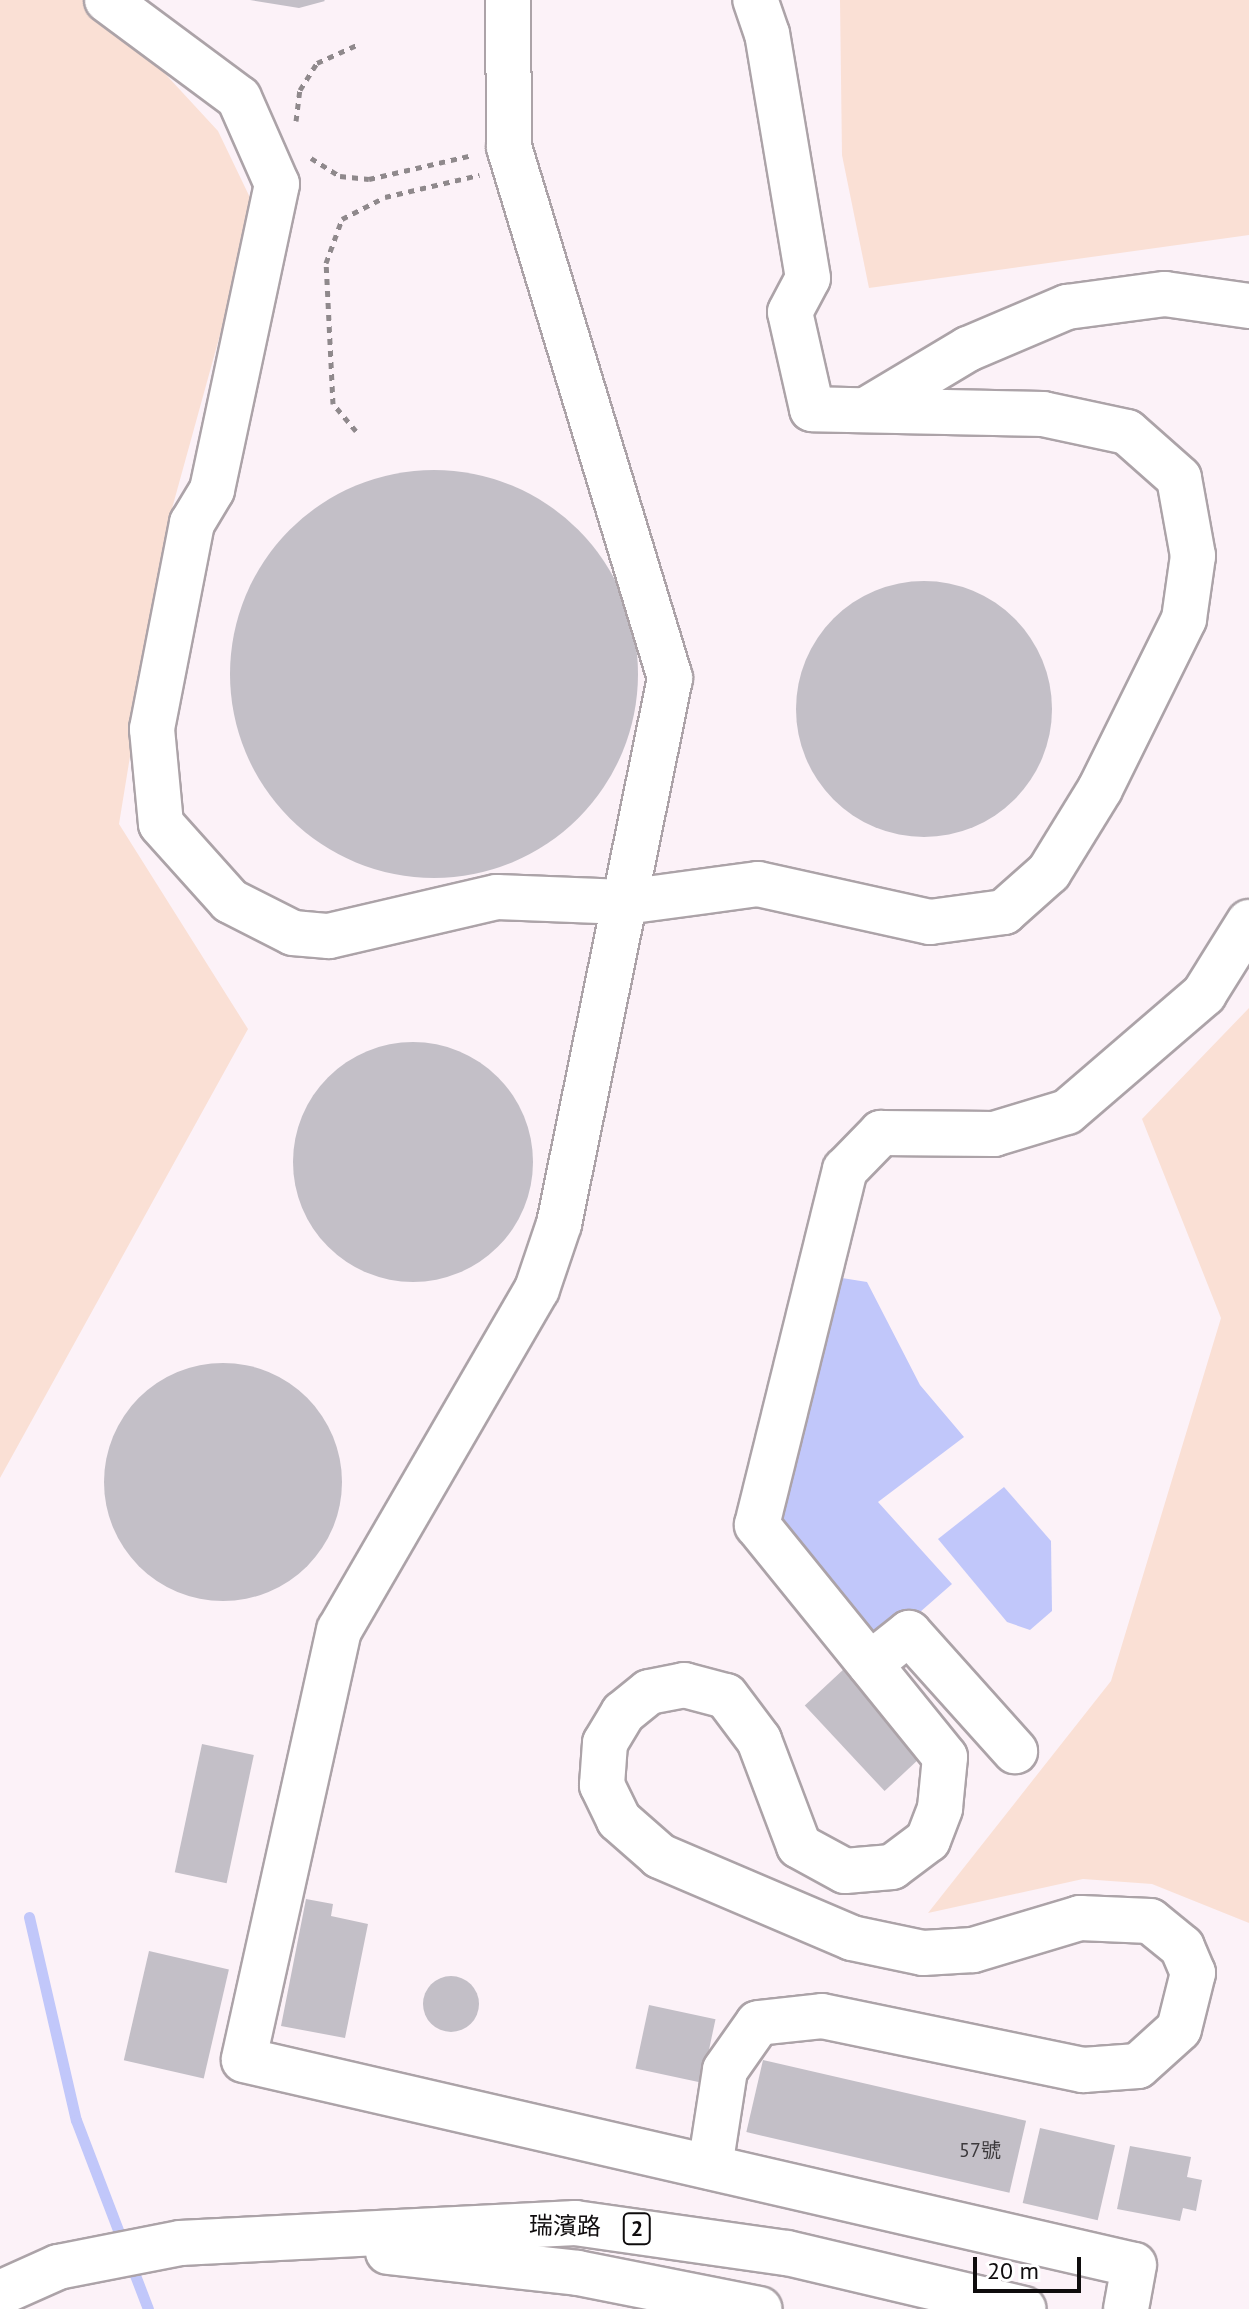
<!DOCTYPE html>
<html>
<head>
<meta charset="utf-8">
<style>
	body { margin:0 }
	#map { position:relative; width:1249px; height:2309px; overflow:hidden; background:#fcf2f8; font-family:"PT Sans","Noto Sans TC",sans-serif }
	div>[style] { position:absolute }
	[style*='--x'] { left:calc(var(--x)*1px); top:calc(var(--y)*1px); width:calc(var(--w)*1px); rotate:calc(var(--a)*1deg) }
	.green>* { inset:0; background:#fae0d5 }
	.water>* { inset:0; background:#c1c7fa }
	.stream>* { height:11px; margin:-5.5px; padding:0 5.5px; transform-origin:5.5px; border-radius:5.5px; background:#c1c7fa }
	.building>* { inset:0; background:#c3bfc7; transform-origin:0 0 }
	.round { border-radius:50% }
	.path>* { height:5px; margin-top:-2.5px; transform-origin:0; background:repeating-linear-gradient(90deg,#8f898c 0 6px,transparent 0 12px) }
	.roads { filter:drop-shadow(2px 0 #aca3a8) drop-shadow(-2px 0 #aca3a8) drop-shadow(0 2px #aca3a8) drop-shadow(0 -2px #aca3a8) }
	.minor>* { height:44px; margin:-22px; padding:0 22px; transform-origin:22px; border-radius:22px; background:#fff }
	.major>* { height:44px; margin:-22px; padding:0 22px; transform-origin:22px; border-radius:22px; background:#fff }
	span { translate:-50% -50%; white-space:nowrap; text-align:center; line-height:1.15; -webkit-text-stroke:6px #fff; paint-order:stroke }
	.number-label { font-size:20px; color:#3c393c }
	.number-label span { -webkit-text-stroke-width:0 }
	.shield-label span { padding:2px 6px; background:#fff; border:2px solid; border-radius:6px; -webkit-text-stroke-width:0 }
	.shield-label { font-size:22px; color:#0f0c0d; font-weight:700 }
	.street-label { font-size:24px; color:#0f0c0d }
	.scale { position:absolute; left:973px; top:2257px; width:108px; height:36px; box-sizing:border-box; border:4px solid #0f0c0d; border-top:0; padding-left:10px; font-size:24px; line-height:28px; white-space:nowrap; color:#0f0c0d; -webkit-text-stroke:6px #fff; paint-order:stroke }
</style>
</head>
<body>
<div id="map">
	<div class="green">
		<div style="clip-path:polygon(0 0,97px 0,218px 131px,255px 208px,168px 523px,119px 824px,248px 1029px,0 1478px)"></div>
		<div style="clip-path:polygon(840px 0,1249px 0,1249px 235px,869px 288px,842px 155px)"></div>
		<div style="clip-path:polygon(1249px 1008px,1249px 1923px,1152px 1884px,1083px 1879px,928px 1913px,1111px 1681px,1221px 1318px,1142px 1119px)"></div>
	</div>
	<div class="water">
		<div style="clip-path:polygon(842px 1278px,867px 1282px,920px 1385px,964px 1437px,878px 1502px,952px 1584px,880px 1647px,778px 1529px)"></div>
		<div style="clip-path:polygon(1004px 1487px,1051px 1541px,1052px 1611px,1030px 1630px,1007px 1622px,938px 1539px)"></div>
	</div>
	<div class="stream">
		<div style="--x:29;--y:1917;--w:208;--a:77"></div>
		<div style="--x:76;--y:2120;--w:135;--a:69.1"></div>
		<div style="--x:130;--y:2262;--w:50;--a:69"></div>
	</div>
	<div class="building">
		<div style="clip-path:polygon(250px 0,324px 0,325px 1px,299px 8px)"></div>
		<div class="round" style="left:230px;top:470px;width:408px;height:408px"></div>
		<div class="round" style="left:796px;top:581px;width:256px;height:256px"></div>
		<div class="round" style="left:293px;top:1042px;width:240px;height:240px"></div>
		<div class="round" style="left:104px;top:1363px;width:238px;height:238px"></div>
		<div style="left:845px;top:1668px;width:117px;height:55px;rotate:47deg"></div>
		<div style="left:202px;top:1744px;width:53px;height:131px;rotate:12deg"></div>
		<div style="clip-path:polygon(306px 1899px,333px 1904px,331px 1916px,368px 1924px,345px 2038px,281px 2026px)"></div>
		<div style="left:149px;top:1951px;width:82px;height:112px;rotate:13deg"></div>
		<div class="round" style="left:423px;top:1976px;width:56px;height:56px"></div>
		<div style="left:649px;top:2005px;width:68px;height:65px;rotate:12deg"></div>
		<div style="left:763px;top:2060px;width:270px;height:74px;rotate:13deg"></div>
		<div style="left:1040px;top:2128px;width:77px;height:77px;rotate:13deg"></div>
		<div style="clip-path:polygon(1130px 2146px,1191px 2157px,1187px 2177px,1202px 2180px,1196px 2211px,1183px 2208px,1180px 2221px,1117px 2209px)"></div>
	</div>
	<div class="path">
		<div style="--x:296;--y:121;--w:31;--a:-83"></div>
		<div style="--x:300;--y:90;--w:32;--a:-58"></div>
		<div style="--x:317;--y:63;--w:46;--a:-24.3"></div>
		<div style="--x:311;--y:158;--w:34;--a:32"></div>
		<div style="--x:340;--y:176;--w:29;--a:6"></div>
		<div style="--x:369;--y:179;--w:107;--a:-13"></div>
		<div style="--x:356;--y:431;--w:35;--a:-130"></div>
		<div style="--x:333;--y:404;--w:141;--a:-92.8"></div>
		<div style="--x:326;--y:263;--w:47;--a:-70"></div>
		<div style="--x:342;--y:219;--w:48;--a:-27.1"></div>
		<div style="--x:385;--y:197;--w:97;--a:-13.2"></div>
	</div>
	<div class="roads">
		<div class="minor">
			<div style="--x:107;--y:0;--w:164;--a:36.6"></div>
			<div style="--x:239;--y:98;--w:94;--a:66.2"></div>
			<div style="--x:277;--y:184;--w:313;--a:102"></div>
			<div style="--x:212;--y:490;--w:39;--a:121"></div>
			<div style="--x:192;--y:523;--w:210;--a:101"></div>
			<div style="--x:152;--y:729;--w:95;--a:84.6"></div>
			<div style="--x:161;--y:824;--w:103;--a:48.1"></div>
			<div style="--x:230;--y:901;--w:71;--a:26.9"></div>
			<div style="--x:293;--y:933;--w:36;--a:5"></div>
			<div style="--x:329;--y:936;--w:172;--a:-13.1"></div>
			<div style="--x:497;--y:897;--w:128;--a:2.2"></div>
			<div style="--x:625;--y:902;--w:134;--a:-7.7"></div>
			<div style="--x:758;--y:884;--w:176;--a:12.5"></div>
			<div style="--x:930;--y:922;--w:75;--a:-7.7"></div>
			<div style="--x:1004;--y:912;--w:60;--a:-41.6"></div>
			<div style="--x:1049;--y:872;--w:97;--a:-58.4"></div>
			<div style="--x:1100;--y:789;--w:190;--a:-63.7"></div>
			<div style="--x:1184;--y:619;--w:64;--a:-81.9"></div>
			<div style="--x:1193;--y:556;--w:79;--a:-100.2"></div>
			<div style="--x:1179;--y:478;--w:69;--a:-138.5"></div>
			<div style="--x:1127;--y:432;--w:86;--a:-167.9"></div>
			<div style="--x:1043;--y:414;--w:231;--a:-178.8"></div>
			<div style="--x:812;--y:409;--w:99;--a:-102.8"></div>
			<div style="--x:790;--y:312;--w:38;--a:-62"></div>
			<div style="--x:808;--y:278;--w:247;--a:-99.5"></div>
			<div style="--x:767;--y:34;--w:36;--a:-109"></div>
			<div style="--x:508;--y:0;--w:147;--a:89.6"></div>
			<div style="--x:509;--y:147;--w:555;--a:73.13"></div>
			<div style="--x:670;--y:678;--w:557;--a:101.49"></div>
			<div style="--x:559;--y:1224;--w:69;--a:108.7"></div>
			<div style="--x:537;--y:1289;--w:394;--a:120.1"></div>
			<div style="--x:339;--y:1630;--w:440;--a:102.5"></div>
			<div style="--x:244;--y:2060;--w:913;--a:12.97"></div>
			<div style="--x:1134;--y:2265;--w:45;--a:100.3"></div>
			<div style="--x:866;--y:410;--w:119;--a:-30.9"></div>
			<div style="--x:968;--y:349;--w:108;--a:-23"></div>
			<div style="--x:1067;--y:307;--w:99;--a:-7.6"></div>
			<div style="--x:1165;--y:294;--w:85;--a:8.1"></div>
			<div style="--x:870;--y:1664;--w:50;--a:-38.5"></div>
			<div style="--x:909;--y:1633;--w:159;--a:48.1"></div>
			<div style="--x:710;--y:2167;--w:98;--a:-81.2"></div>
			<div style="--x:725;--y:2070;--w:57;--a:-54.9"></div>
			<div style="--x:758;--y:2023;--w:64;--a:-6.2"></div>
			<div style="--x:822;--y:2016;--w:267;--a:11.7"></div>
			<div style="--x:1083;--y:2070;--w:55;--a:-4.2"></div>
			<div style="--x:1138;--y:2066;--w:55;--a:-42.1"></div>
			<div style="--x:1179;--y:2029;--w:58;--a:-76"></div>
			<div style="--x:1193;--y:1973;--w:28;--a:-113"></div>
			<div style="--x:1182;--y:1947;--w:41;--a:-140.9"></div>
			<div style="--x:1150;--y:1921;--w:70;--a:-177.5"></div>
			<div style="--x:1080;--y:1918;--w:112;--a:163.3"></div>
			<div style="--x:973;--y:1950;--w:50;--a:176.6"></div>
			<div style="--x:923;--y:1953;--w:73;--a:-168.1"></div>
			<div style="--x:852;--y:1938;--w:209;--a:-156.9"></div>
			<div style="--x:660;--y:1856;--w:55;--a:-138.7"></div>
			<div style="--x:619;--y:1820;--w:39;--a:-116"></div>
			<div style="--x:602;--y:1785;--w:42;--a:-85.9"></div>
			<div style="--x:605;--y:1743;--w:35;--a:-59"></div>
			<div style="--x:623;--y:1713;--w:33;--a:-39"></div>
			<div style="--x:649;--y:1692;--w:36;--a:-11"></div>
			<div style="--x:684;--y:1685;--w:43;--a:14.7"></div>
			<div style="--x:726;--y:1696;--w:55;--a:53.1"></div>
			<div style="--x:759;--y:1740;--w:113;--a:69.3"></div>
			<div style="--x:799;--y:1846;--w:52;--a:28.5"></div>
			<div style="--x:845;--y:1871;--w:47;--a:-4.9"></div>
			<div style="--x:892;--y:1867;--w:45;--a:-36.9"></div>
			<div style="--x:928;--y:1840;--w:34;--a:-69"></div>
			<div style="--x:940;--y:1808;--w:51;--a:-84.4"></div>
			<div style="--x:945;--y:1757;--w:299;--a:-129"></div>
			<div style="--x:757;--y:1525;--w:366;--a:-76.1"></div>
			<div style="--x:845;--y:1170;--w:52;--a:-45.8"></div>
			<div style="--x:881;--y:1133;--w:113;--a:0.5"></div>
			<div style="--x:994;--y:1134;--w:76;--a:-16.8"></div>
			<div style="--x:1067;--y:1112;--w:181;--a:-40.7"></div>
			<div style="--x:1204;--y:994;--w:85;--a:-58"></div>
		</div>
		<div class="major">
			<div style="--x:388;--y:2252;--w:191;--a:6.3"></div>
			<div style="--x:578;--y:2273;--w:185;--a:11.2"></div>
			<div style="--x:0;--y:2293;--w:64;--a:-24.1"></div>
			<div style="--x:58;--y:2267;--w:124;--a:-11.1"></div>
			<div style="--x:180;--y:2243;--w:396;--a:-2.9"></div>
			<div style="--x:575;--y:2223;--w:214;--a:8.1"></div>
			<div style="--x:787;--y:2253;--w:243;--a:13.3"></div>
		</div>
	</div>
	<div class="number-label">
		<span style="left:980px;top:2150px">57號</span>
	</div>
	<div class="shield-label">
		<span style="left:637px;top:2229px">2</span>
	</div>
	<div class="street-label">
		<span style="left:565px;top:2226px;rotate:1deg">瑞濱路</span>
	</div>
	<div class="scale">20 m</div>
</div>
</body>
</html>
